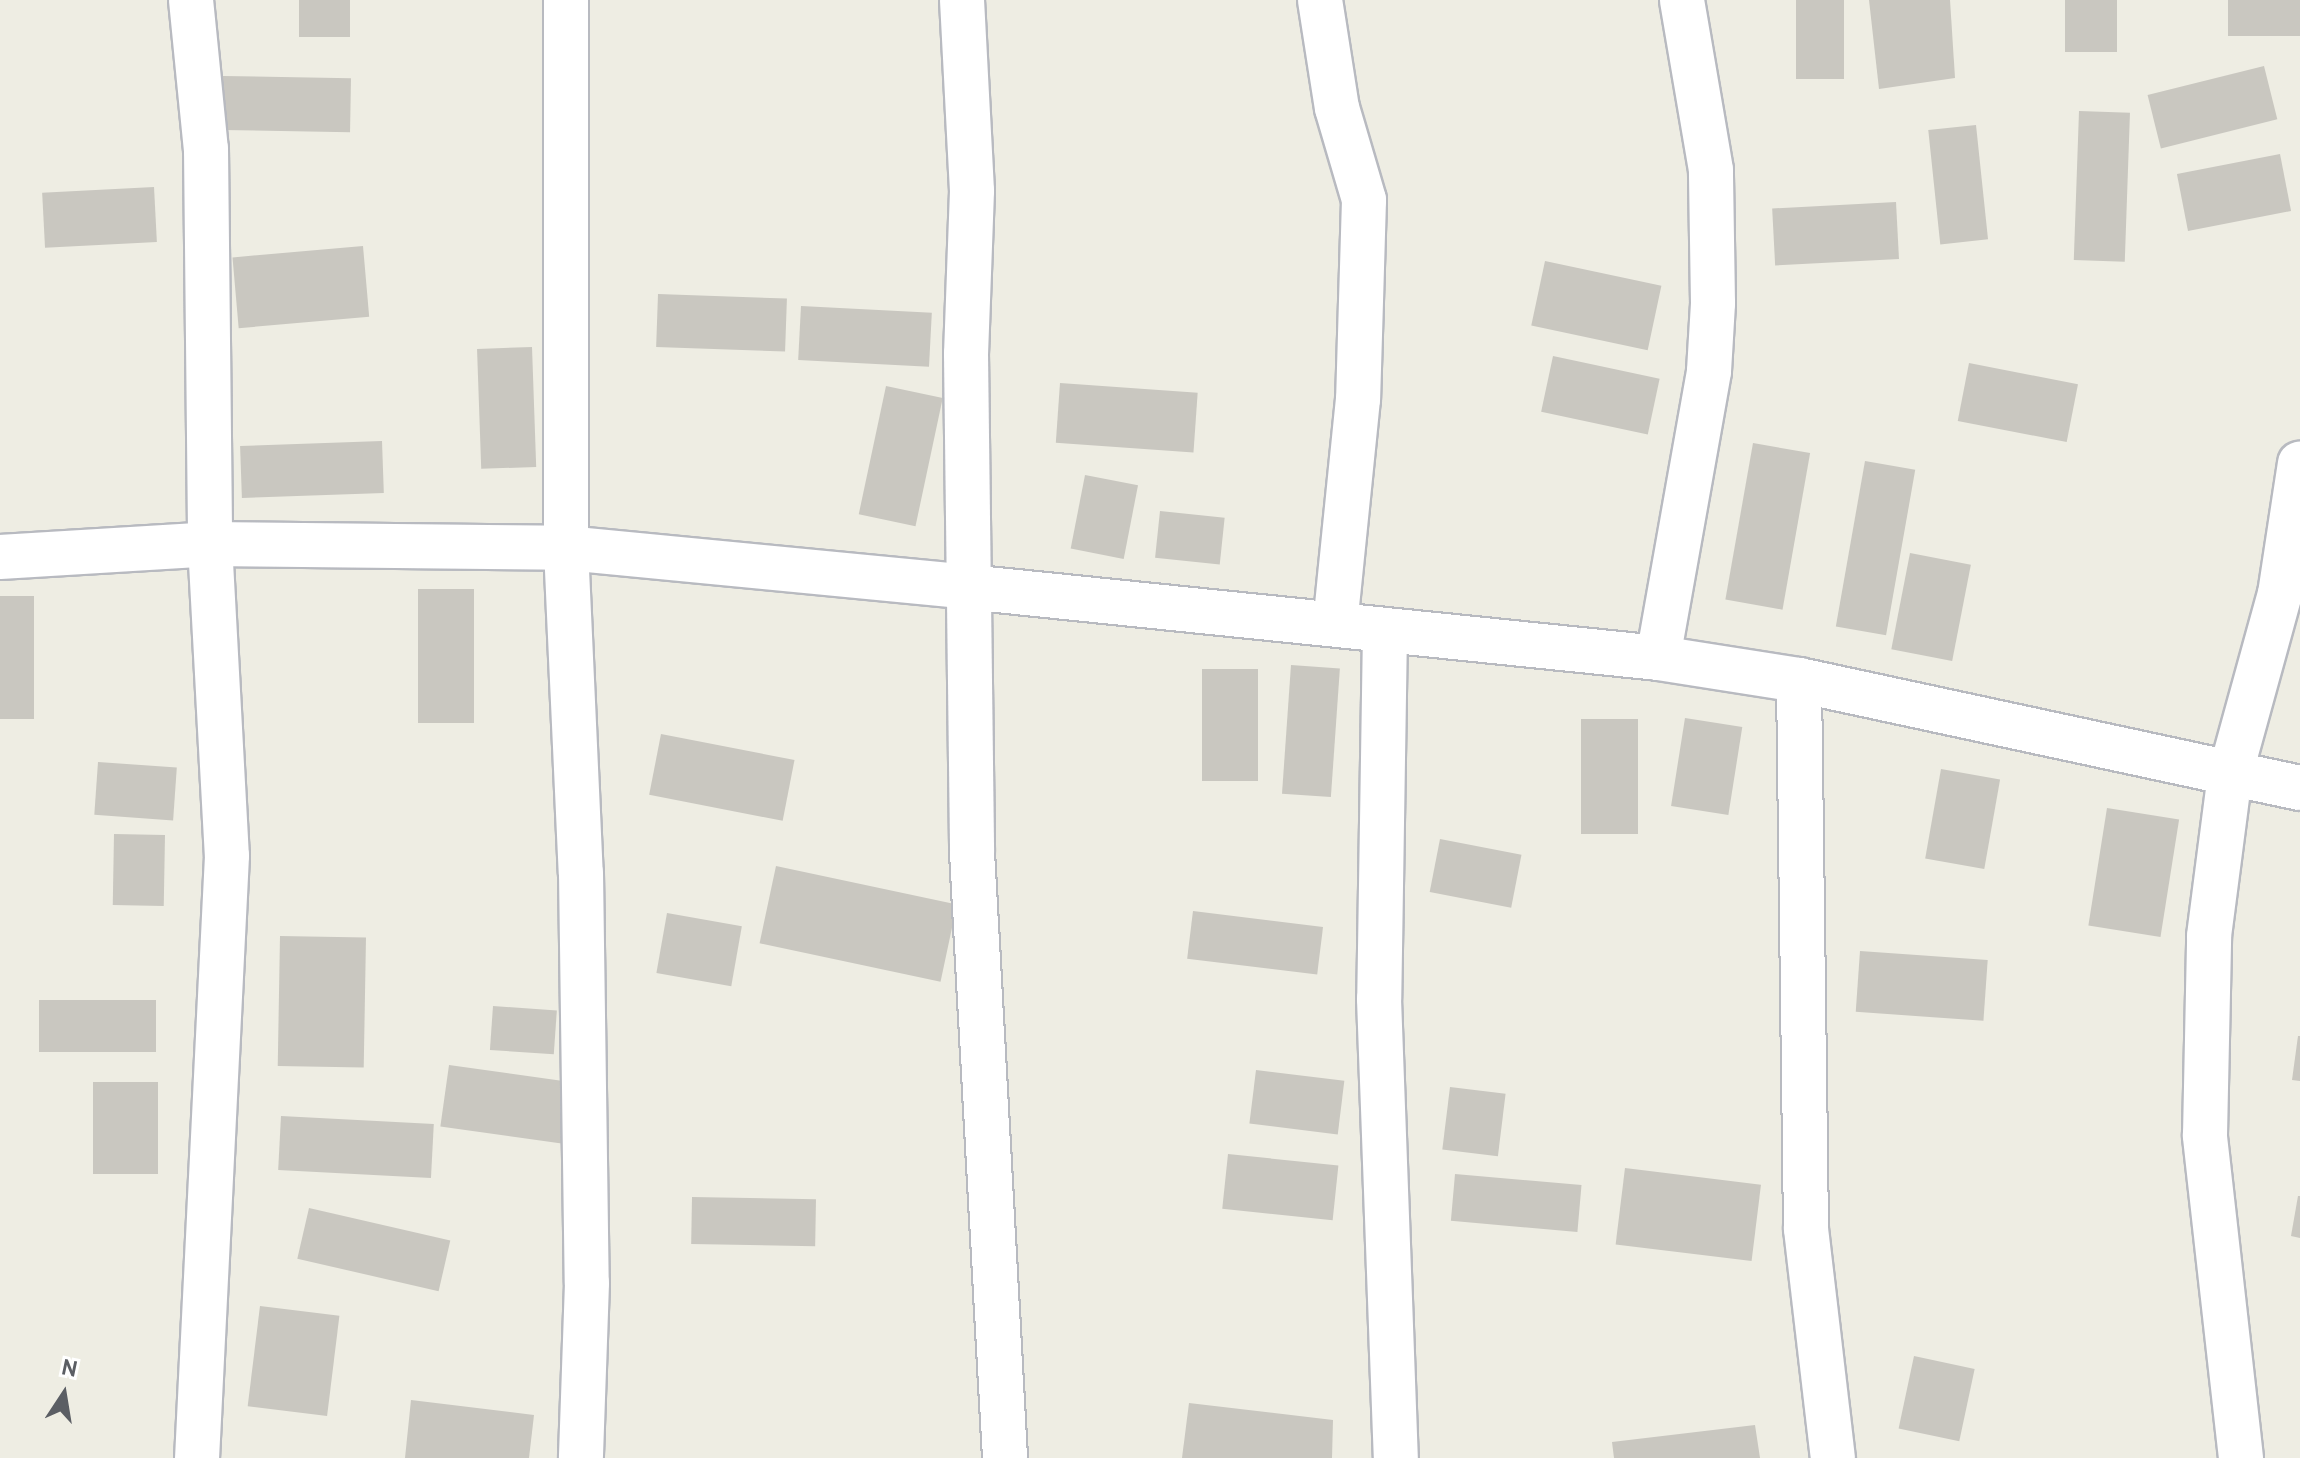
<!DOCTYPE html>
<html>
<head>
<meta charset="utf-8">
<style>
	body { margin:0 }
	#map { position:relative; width:2300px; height:1458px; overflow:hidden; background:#eeede3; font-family:Overpass,sans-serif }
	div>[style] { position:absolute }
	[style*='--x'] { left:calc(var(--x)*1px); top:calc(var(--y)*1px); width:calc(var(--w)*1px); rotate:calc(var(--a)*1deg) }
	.building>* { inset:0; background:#c9c7c0; transform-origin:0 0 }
	.roads { filter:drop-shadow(2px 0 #b8bac0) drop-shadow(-2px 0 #b8bac0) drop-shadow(0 2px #b8bac0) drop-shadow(0 -2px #b8bac0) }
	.minor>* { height:44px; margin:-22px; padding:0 22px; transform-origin:22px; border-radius:22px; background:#fff }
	span { translate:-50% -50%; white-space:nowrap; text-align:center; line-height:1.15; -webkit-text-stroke:6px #fff; paint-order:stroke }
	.north { position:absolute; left:24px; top:1354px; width:80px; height:80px; -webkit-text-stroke:6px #fff; paint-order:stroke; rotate:12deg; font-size:22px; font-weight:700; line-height:32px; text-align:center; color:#5b5e64 }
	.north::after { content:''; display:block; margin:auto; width:28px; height:36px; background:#5b5e64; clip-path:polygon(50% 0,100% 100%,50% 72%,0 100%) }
</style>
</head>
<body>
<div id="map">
	<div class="building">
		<div style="left:299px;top:0;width:51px;height:37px"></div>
		<div style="left:1796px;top:0;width:48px;height:79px"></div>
		<div style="clip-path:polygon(1869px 0,1950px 0,1955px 78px,1879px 89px)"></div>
		<div style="left:2065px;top:0;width:52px;height:52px"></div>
		<div style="left:2228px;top:0;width:72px;height:36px"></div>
		<div style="left:2264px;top:66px;width:55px;height:120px;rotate:76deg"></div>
		<div style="left:223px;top:76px;width:128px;height:54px;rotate:1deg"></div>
		<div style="left:2079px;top:111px;width:51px;height:149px;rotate:2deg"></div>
		<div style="left:1976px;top:125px;width:115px;height:48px;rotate:84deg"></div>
		<div style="left:2280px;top:154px;width:58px;height:105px;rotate:79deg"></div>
		<div style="left:154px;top:187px;width:55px;height:112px;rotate:87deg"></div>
		<div style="left:1896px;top:202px;width:57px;height:124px;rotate:87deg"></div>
		<div style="left:363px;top:246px;width:71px;height:131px;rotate:85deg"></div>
		<div style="left:1545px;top:261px;width:119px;height:66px;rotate:12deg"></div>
		<div style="left:658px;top:294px;width:129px;height:53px;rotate:2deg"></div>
		<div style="left:801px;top:306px;width:131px;height:54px;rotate:3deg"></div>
		<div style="left:532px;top:347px;width:120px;height:55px;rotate:88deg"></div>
		<div style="left:1553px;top:356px;width:109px;height:57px;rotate:12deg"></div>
		<div style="left:1969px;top:363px;width:111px;height:59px;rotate:11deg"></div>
		<div style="left:1060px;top:383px;width:138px;height:60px;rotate:4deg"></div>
		<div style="left:886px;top:386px;width:58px;height:131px;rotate:12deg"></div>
		<div style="left:382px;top:441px;width:52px;height:142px;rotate:88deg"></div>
		<div style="left:1753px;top:443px;width:58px;height:159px;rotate:10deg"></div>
		<div style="left:1865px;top:461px;width:51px;height:168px;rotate:10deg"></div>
		<div style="left:1085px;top:475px;width:54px;height:75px;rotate:11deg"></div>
		<div style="left:1160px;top:511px;width:65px;height:47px;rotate:6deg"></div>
		<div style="left:1910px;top:553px;width:62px;height:98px;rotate:11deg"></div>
		<div style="left:418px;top:589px;width:56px;height:134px"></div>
		<div style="left:0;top:596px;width:34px;height:123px"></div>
		<div style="left:1291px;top:665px;width:49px;height:129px;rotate:4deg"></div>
		<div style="left:1202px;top:669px;width:56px;height:112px"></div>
		<div style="left:1685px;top:718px;width:58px;height:89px;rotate:9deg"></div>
		<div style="left:1638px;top:719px;width:115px;height:57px;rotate:90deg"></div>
		<div style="left:661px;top:734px;width:136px;height:62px;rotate:11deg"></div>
		<div style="left:98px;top:762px;width:79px;height:53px;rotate:4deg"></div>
		<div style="left:1941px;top:769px;width:60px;height:91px;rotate:10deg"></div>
		<div style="left:2107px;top:808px;width:73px;height:119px;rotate:9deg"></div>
		<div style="left:114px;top:834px;width:51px;height:71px;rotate:1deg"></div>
		<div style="left:1440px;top:839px;width:83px;height:54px;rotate:11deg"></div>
		<div style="left:776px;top:866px;width:185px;height:79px;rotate:12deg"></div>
		<div style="left:1193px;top:911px;width:131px;height:48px;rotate:7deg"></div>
		<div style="left:667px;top:913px;width:76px;height:61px;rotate:10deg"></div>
		<div style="left:280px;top:936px;width:86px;height:130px;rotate:1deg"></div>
		<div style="left:1860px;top:951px;width:128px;height:61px;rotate:4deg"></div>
		<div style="left:39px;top:1000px;width:117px;height:52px"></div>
		<div style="left:493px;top:1006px;width:64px;height:44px;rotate:4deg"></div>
		<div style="clip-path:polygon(2298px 1036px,2300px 1036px,2300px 1081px,2292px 1080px)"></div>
		<div style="left:449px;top:1065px;width:126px;height:62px;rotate:8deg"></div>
		<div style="left:1256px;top:1070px;width:89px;height:54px;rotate:7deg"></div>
		<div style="left:93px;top:1082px;width:65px;height:92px"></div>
		<div style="left:1450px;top:1087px;width:56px;height:63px;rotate:7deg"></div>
		<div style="left:281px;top:1116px;width:153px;height:54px;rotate:3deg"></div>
		<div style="left:1228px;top:1154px;width:111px;height:55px;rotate:6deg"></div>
		<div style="left:1625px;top:1168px;width:137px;height:77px;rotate:7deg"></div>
		<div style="left:1455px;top:1174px;width:127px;height:47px;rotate:5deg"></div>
		<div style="clip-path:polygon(2298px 1196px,2300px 1196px,2300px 1238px,2291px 1236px)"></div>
		<div style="left:692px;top:1197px;width:124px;height:47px;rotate:1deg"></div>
		<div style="left:309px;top:1208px;width:145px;height:52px;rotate:13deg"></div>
		<div style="left:260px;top:1306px;width:80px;height:101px;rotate:7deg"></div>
		<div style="left:1914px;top:1356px;width:62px;height:74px;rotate:12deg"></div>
		<div style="clip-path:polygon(411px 1400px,534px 1415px,529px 1458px,405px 1458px)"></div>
		<div style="clip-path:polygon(1189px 1403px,1333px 1420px,1332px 1458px,1182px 1458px)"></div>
		<div style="clip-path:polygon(1755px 1425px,1760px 1458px,1614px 1458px,1612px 1442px)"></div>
	</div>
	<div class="roads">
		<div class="minor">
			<div style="--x:191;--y:0;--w:150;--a:84.3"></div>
			<div style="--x:206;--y:149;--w:395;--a:89.4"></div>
			<div style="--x:210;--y:544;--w:312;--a:86.9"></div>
			<div style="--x:227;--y:856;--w:603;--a:92.85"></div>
			<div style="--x:566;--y:0;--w:548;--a:90"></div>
			<div style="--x:566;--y:548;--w:325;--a:87.4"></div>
			<div style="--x:581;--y:873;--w:410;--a:89.2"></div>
			<div style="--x:587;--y:1283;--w:175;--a:92"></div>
			<div style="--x:962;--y:0;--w:191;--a:87"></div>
			<div style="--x:972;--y:191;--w:163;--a:92.1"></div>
			<div style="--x:966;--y:354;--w:498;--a:89.3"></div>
			<div style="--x:972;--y:852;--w:607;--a:86.88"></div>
			<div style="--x:1320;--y:0;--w:109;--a:81.1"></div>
			<div style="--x:1337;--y:108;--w:96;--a:73.6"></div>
			<div style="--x:1364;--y:200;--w:199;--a:91.7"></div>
			<div style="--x:1358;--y:399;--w:226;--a:95.8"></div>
			<div style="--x:0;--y:557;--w:210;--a:-3.5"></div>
			<div style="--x:210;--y:544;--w:356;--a:0.6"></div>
			<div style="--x:566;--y:548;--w:404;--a:5.5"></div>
			<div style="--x:968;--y:587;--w:694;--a:5.87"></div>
			<div style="--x:1658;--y:658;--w:143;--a:8.9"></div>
			<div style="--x:1799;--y:680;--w:513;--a:12.17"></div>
			<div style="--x:1385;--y:631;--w:368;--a:90.9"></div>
			<div style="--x:1379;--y:999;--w:459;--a:87.9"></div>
			<div style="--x:1658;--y:658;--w:291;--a:-79.9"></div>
			<div style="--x:1709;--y:371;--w:68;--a:-86.6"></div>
			<div style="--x:1713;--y:303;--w:133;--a:-90.9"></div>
			<div style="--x:1711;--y:170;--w:172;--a:-99.7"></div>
			<div style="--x:1799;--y:680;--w:549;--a:89.27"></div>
			<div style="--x:1806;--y:1229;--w:231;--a:83.3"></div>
			<div style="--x:2241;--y:1458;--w:325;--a:-96.4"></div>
			<div style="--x:2205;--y:1135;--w:199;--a:-88.8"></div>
			<div style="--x:2209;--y:936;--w:162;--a:-82.6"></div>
			<div style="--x:2230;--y:775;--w:188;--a:-74.6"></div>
			<div style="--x:2280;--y:594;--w:132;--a:-81.3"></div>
		</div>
	</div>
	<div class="north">N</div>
</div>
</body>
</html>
